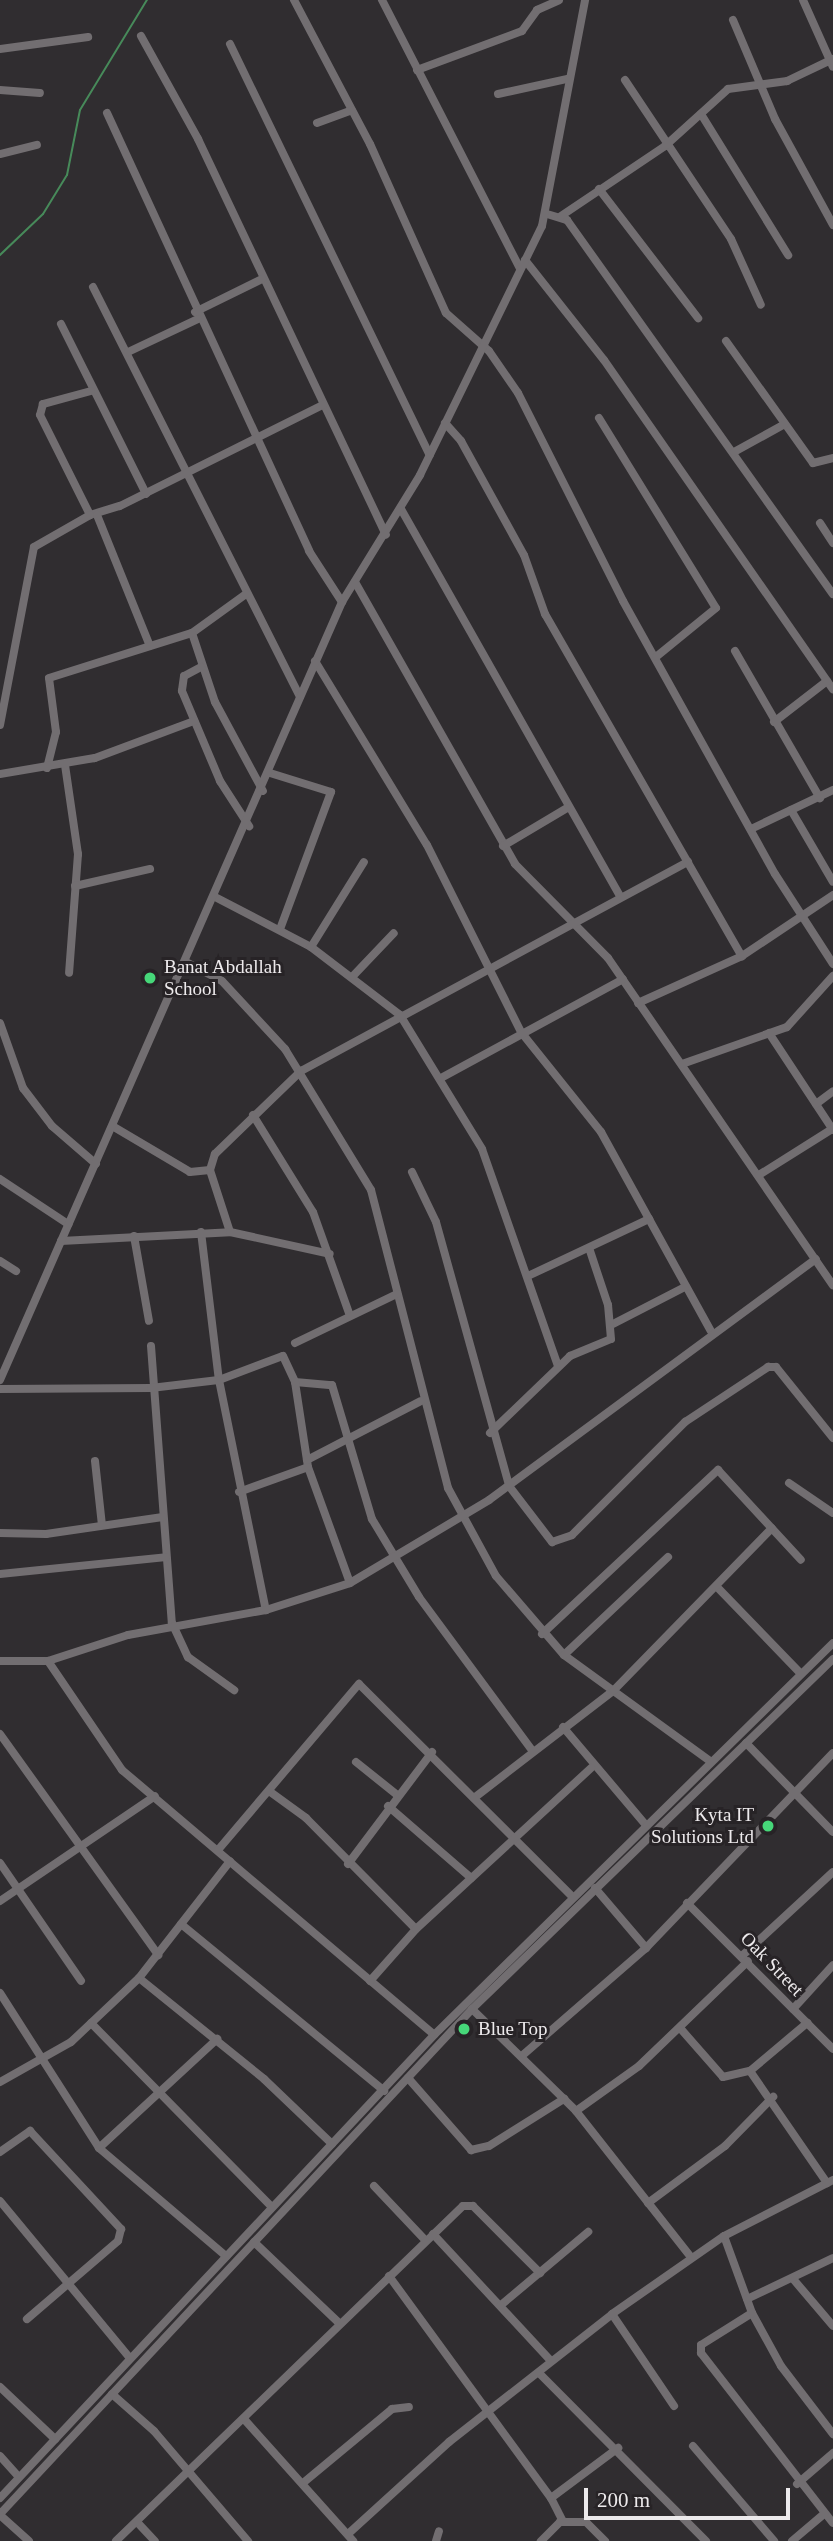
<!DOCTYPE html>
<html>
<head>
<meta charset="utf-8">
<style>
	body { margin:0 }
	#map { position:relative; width:833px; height:2541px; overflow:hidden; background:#302d30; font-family:Georgia,serif }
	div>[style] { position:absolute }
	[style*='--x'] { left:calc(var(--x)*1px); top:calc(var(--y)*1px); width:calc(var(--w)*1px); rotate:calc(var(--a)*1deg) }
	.stream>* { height:2px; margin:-1px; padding:0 1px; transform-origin:1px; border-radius:1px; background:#478a5a }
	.minor>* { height:8px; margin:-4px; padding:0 4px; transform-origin:4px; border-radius:4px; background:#726e71 }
	.dots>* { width:19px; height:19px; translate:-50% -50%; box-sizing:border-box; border:4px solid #272326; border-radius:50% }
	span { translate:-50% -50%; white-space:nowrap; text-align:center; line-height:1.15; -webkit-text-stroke:6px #272326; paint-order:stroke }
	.poi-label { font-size:19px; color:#edeaec }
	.left { translate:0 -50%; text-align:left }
	.right { translate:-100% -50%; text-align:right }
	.street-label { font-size:19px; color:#edeaec }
	.scale { position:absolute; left:584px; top:2488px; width:206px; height:32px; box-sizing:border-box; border:4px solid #edeaec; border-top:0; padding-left:9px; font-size:21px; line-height:24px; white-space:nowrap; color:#edeaec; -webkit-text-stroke:5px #272326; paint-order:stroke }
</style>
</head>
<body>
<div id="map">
	<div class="stream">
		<div style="--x:0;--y:255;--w:59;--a:-43.6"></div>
		<div style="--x:43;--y:214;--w:46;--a:-58.4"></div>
		<div style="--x:67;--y:175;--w:66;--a:-78.7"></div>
		<div style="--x:80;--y:110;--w:129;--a:-58.7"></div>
	</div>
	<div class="minor">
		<div style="--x:294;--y:0;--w:163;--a:62.2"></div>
		<div style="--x:370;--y:144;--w:185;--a:65.8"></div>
		<div style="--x:446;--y:313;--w:57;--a:41.5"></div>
		<div style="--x:489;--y:351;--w:51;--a:55.4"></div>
		<div style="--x:518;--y:393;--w:233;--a:63.2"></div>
		<div style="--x:623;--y:601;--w:312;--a:60.9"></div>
		<div style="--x:775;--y:874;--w:107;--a:57.2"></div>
		<div style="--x:382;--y:0;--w:302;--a:62.8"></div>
		<div style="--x:803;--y:0;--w:73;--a:65.9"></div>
		<div style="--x:733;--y:20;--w:108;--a:67"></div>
		<div style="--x:775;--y:119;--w:121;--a:61.3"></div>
		<div style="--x:141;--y:36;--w:118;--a:61"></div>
		<div style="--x:198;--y:139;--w:438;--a:64.6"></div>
		<div style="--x:230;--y:44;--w:457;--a:64.1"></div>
		<div style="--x:0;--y:49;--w:89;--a:-7.8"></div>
		<div style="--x:417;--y:70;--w:112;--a:-20.4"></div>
		<div style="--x:522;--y:31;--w:26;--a:-54"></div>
		<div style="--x:537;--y:10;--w:24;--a:-24"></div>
		<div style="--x:625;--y:80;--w:191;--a:56.3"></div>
		<div style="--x:731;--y:239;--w:72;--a:65.6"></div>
		<div style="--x:0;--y:90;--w:40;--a:4.3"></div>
		<div style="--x:498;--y:94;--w:71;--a:-12.3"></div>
		<div style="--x:107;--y:113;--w:482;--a:65.2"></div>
		<div style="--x:309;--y:551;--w:61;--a:57.1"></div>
		<div style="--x:701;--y:114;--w:166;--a:58.3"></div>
		<div style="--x:317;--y:123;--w:37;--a:-20"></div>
		<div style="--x:0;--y:154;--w:38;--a:-14"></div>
		<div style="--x:599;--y:189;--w:163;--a:52.5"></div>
		<div style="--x:547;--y:214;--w:21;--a:17"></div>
		<div style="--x:567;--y:220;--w:459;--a:54.6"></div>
		<div style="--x:561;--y:216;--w:125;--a:-33.9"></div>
		<div style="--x:665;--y:146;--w:85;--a:-42.1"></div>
		<div style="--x:728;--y:89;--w:60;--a:-7.7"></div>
		<div style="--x:787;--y:81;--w:51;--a:-25.6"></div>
		<div style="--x:525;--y:260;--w:127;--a:51.7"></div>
		<div style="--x:604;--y:360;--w:401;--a:55.2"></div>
		<div style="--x:93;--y:287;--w:459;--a:63.2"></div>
		<div style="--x:195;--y:312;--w:75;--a:-26.2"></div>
		<div style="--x:61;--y:324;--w:190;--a:63.4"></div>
		<div style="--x:726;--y:341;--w:150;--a:54.5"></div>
		<div style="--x:813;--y:463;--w:21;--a:-14"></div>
		<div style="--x:128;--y:352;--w:77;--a:-25.2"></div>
		<div style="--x:91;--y:391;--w:50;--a:164.8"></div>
		<div style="--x:43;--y:404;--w:11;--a:105"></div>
		<div style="--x:40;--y:415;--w:112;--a:63.4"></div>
		<div style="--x:90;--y:515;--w:31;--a:-17"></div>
		<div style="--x:120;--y:506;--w:227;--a:-26.5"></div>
		<div style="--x:599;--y:418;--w:223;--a:58.4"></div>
		<div style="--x:716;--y:608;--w:77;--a:140.8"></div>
		<div style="--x:445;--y:423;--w:24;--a:48"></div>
		<div style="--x:461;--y:441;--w:130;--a:61.1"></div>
		<div style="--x:524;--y:555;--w:63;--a:70.4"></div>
		<div style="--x:545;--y:614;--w:395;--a:60.1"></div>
		<div style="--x:734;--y:452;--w:58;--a:-28.8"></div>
		<div style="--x:401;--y:509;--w:445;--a:60.5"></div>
		<div style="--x:97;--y:515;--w:141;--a:68"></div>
		<div style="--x:820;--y:523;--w:24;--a:57"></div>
		<div style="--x:355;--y:582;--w:324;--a:60.4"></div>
		<div style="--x:515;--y:864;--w:132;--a:45.3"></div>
		<div style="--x:608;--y:958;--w:397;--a:55.5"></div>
		<div style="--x:246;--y:594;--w:67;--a:144.2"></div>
		<div style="--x:192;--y:633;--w:73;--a:71.6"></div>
		<div style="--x:215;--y:702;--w:101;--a:61.7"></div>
		<div style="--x:735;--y:651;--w:170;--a:60"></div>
		<div style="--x:315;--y:661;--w:215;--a:58.7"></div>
		<div style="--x:427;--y:845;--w:209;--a:63.3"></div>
		<div style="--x:521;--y:1032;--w:128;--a:51.3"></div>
		<div style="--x:601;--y:1132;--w:227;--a:61.1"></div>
		<div style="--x:201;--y:667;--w:19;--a:152"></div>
		<div style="--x:184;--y:676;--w:15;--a:98"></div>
		<div style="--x:182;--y:691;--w:98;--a:67.1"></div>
		<div style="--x:220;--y:781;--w:54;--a:57.2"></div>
		<div style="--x:774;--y:722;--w:67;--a:-37.7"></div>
		<div style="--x:0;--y:725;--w:181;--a:-79.2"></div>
		<div style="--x:34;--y:547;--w:64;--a:-29.7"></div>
		<div style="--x:65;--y:765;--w:90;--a:81.7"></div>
		<div style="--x:78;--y:854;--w:119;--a:94.3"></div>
		<div style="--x:47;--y:768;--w:37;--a:-76"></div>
		<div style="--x:56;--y:732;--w:54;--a:-97.4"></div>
		<div style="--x:49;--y:678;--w:150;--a:-17.5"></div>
		<div style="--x:270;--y:773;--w:64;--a:17.3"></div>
		<div style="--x:331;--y:792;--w:146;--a:110.4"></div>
		<div style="--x:0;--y:774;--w:96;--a:-9.6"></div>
		<div style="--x:95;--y:758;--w:106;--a:-20.5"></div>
		<div style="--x:791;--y:810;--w:83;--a:59.7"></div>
		<div style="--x:751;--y:829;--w:91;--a:-25.4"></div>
		<div style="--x:503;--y:846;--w:74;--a:-30.7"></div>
		<div style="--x:75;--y:886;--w:77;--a:-12.8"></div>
		<div style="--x:217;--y:898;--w:106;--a:27.5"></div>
		<div style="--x:311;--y:947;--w:112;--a:37.4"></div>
		<div style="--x:400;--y:1015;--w:157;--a:58.5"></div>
		<div style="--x:482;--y:1149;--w:230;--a:70.7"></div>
		<div style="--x:311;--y:947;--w:100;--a:-58.1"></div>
		<div style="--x:188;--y:963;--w:38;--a:28"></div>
		<div style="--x:222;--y:981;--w:93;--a:47.2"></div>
		<div style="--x:285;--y:1049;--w:165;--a:58.6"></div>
		<div style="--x:371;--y:1190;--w:308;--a:75.5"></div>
		<div style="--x:448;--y:1488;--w:100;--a:61.4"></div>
		<div style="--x:496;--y:1576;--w:104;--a:49.3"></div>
		<div style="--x:564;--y:1655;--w:180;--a:36"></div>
		<div style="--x:353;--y:976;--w:59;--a:-46.4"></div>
		<div style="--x:638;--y:1003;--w:114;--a:-24.3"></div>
		<div style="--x:742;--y:956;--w:110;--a:-33.8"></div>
		<div style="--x:0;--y:1023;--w:69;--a:70.5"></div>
		<div style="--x:23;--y:1088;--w:48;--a:52.7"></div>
		<div style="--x:52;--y:1126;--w:58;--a:40.8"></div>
		<div style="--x:769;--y:1033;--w:116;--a:56.6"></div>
		<div style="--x:682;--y:1064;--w:111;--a:-19.4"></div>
		<div style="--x:787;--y:1027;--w:69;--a:-48"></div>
		<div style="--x:441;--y:1078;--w:207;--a:-28.5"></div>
		<div style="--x:816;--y:1104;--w:21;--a:-37"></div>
		<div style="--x:253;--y:1115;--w:114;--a:58.3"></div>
		<div style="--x:313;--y:1212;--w:110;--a:70.4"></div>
		<div style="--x:114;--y:1127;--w:88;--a:30.6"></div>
		<div style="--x:190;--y:1172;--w:20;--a:-6"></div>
		<div style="--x:412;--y:1172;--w:55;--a:64.4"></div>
		<div style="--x:436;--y:1222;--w:274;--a:74.5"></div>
		<div style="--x:509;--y:1486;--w:71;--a:52.5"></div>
		<div style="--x:552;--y:1542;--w:21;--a:-19"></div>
		<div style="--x:572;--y:1535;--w:160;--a:-45"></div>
		<div style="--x:685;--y:1422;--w:100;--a:-33.5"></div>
		<div style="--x:768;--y:1367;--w:8;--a:0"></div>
		<div style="--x:776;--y:1367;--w:91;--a:51.2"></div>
		<div style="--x:759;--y:1175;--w:86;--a:-32.2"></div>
		<div style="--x:0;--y:1179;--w:82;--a:33.5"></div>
		<div style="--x:201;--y:1232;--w:149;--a:83.1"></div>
		<div style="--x:219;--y:1380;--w:235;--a:78.5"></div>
		<div style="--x:230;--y:1232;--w:65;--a:-107.9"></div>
		<div style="--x:210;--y:1170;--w:17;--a:-73"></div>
		<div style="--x:215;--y:1154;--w:120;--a:-44"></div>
		<div style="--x:301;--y:1071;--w:440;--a:-28.4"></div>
		<div style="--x:134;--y:1236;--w:86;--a:80"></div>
		<div style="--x:61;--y:1241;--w:169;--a:-3"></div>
		<div style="--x:230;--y:1232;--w:102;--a:12.4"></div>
		<div style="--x:0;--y:1261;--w:19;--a:32"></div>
		<div style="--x:528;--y:1276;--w:134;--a:-25.2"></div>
		<div style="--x:611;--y:1325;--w:83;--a:-27.2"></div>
		<div style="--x:295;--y:1343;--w:113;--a:-25.7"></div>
		<div style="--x:151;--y:1346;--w:278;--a:85.7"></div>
		<div style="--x:172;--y:1623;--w:38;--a:65"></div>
		<div style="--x:188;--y:1657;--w:57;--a:35.7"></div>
		<div style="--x:0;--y:1380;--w:850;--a:-66.27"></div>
		<div style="--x:342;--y:602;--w:149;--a:-58.4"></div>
		<div style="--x:420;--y:475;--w:277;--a:-63.9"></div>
		<div style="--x:542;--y:226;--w:230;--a:-79.2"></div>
		<div style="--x:295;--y:1382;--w:37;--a:5"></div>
		<div style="--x:332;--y:1385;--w:140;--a:73.4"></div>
		<div style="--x:372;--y:1519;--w:91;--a:58.9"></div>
		<div style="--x:419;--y:1597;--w:190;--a:53.6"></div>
		<div style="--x:0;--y:1389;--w:151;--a:-0.4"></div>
		<div style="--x:151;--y:1388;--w:68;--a:-6.7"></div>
		<div style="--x:219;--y:1380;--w:68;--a:-20.6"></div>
		<div style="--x:283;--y:1356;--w:29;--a:65"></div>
		<div style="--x:295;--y:1382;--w:86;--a:81.3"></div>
		<div style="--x:308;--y:1467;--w:123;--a:70.1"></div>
		<div style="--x:490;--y:1433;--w:111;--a:-43.9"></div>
		<div style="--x:570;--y:1356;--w:44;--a:-22.5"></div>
		<div style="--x:611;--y:1339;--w:34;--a:-95"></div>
		<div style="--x:608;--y:1305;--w:60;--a:-108.4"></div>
		<div style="--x:307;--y:1460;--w:128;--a:-27.4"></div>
		<div style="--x:95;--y:1461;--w:64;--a:83.8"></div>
		<div style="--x:789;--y:1483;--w:53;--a:34.3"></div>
		<div style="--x:239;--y:1492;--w:73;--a:-19.9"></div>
		<div style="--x:0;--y:1533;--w:46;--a:1.2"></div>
		<div style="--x:46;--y:1534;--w:118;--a:-8.3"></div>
		<div style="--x:0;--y:1574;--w:167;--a:-5.8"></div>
		<div style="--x:719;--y:1589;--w:118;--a:46"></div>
		<div style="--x:542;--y:1634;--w:241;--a:-43"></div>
		<div style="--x:718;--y:1470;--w:122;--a:47.3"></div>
		<div style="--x:564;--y:1655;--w:143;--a:-43.3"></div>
		<div style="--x:0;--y:1661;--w:48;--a:0"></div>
		<div style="--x:48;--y:1661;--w:84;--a:-18"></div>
		<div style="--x:128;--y:1635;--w:140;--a:-10.3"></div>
		<div style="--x:266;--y:1610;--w:88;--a:-17.8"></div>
		<div style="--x:350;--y:1583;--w:162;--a:-30.8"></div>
		<div style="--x:489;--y:1500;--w:406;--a:-36.4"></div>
		<div style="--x:48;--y:1661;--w:132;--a:55.8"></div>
		<div style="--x:122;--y:1770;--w:409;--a:40.3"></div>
		<div style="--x:563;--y:1727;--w:127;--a:49.8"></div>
		<div style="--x:0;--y:1734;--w:272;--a:54.4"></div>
		<div style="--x:746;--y:1743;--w:124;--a:45.7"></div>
		<div style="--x:356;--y:1762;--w:51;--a:38.7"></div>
		<div style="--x:269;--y:1791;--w:46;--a:36.1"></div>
		<div style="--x:306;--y:1818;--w:156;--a:45.3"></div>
		<div style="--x:474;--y:1798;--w:177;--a:-37.6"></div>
		<div style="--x:614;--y:1690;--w:226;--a:-45.7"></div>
		<div style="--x:388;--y:1806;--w:110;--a:40.9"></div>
		<div style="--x:218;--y:1850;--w:218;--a:-49.7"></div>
		<div style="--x:359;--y:1684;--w:299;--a:44.9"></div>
		<div style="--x:0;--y:1863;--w:143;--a:55.5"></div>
		<div style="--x:348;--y:1864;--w:140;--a:-53.1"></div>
		<div style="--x:595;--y:1888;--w:79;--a:49.6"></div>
		<div style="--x:0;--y:1901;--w:187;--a:-34.1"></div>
		<div style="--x:687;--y:1903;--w:206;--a:45"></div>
		<div style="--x:181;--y:1924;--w:263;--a:39.4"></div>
		<div style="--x:743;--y:1955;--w:122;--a:-42.7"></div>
		<div style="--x:139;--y:1978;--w:161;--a:38.9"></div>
		<div style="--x:264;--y:2079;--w:94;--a:43.7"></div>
		<div style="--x:370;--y:1981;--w:69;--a:-48.5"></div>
		<div style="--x:416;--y:1929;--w:238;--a:-42.6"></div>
		<div style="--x:0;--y:1993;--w:184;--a:57.4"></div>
		<div style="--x:99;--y:2148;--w:167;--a:40.4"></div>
		<div style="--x:472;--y:2009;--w:146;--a:44.4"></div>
		<div style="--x:576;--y:2111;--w:186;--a:51.8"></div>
		<div style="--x:793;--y:2009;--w:59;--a:-47.7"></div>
		<div style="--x:91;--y:2023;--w:258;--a:45.5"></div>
		<div style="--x:680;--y:2028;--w:65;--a:48.7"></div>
		<div style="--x:723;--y:2077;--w:28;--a:-13"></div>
		<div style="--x:750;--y:2071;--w:136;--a:55.5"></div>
		<div style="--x:524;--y:2054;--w:162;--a:-41"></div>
		<div style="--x:646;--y:1948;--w:270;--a:-46.2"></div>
		<div style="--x:750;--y:2071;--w:75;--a:-40.1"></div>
		<div style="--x:408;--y:2078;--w:96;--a:48.8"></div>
		<div style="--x:471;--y:2150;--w:18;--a:-13"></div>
		<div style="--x:489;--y:2146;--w:89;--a:-32.1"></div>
		<div style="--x:0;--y:2082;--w:81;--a:-29.4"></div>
		<div style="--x:71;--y:2042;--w:93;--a:-43.3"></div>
		<div style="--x:139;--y:1978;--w:148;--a:-52.1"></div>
		<div style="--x:576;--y:2111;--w:77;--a:-35.5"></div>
		<div style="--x:639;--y:2066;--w:151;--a:-43.9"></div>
		<div style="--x:99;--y:2148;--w:161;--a:-42.7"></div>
		<div style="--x:0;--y:2152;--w:37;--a:-35"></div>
		<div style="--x:30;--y:2131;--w:134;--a:47.1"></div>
		<div style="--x:121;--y:2229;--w:12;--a:104"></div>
		<div style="--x:118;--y:2241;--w:120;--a:139.4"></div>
		<div style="--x:374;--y:2186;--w:74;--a:46.6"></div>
		<div style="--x:0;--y:2201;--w:204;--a:50.4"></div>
		<div style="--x:648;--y:2203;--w:96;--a:-36.5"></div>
		<div style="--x:725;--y:2146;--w:69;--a:-45.6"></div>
		<div style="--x:433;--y:2234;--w:173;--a:47.1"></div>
		<div style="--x:724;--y:2236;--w:82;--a:70"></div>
		<div style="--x:752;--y:2313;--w:60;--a:61.3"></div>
		<div style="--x:781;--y:2366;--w:86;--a:52.6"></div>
		<div style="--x:254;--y:2242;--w:116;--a:43.6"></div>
		<div style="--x:389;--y:2276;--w:275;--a:53.9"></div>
		<div style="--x:551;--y:2498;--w:25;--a:63"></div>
		<div style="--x:562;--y:2520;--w:30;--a:135"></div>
		<div style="--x:794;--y:2280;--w:60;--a:49.7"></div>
		<div style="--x:747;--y:2299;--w:95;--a:-25.5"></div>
		<div style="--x:501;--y:2305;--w:114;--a:-40"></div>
		<div style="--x:752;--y:2313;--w:60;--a:147.9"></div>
		<div style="--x:701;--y:2345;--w:8;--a:90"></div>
		<div style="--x:701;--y:2353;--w:215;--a:52.2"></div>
		<div style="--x:612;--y:2314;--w:111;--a:56"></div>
		<div style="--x:539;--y:2373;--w:237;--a:45.2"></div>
		<div style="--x:0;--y:2387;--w:76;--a:43.4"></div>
		<div style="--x:112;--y:2394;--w:56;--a:41.4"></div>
		<div style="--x:154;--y:2431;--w:145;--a:49.5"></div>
		<div style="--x:244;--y:2419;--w:164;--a:48.2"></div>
		<div style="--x:693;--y:2446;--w:125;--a:49.5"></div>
		<div style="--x:0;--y:2456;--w:28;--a:48"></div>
		<div style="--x:303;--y:2483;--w:116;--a:-39.7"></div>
		<div style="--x:392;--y:2409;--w:17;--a:-7"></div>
		<div style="--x:797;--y:2484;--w:48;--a:-40.7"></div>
		<div style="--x:0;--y:2498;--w:635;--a:-46.85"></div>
		<div style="--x:434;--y:2035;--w:559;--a:-44.49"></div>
		<div style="--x:551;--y:2498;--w:84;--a:-36.7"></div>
		<div style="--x:0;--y:2514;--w:691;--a:-46.93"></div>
		<div style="--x:472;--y:2009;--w:503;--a:-44.11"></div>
		<div style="--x:0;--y:2515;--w:39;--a:42"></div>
		<div style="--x:137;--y:2522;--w:26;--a:47"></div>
		<div style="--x:560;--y:2522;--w:26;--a:0"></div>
		<div style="--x:586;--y:2522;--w:27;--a:45"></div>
		<div style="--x:348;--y:2534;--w:137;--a:-42.3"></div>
		<div style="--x:449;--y:2442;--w:207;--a:-38.1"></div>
		<div style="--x:612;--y:2314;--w:136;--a:-34.9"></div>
		<div style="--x:724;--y:2236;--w:123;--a:-27.2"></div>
		<div style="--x:116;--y:2541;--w:482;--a:-44"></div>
		<div style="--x:463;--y:2206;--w:10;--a:0"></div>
		<div style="--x:473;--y:2206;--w:95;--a:45"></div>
		<div style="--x:436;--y:2541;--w:10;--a:-73"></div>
		<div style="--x:792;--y:2541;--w:42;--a:-40.2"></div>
	</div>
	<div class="dots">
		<div style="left:150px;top:978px;background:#46d779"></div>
		<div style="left:768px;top:1826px;background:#46d779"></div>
		<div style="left:464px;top:2029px;background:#46d779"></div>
	</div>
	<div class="poi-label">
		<span class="left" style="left:164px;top:978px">Banat Abdallah<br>School</span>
		<span class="right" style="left:754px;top:1826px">Kyta IT<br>Solutions Ltd</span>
		<span class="left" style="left:478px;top:2029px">Blue Top</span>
	</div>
	<div class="street-label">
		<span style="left:772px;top:1964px;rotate:46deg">Oak Street</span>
	</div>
	<div class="scale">200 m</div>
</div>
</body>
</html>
